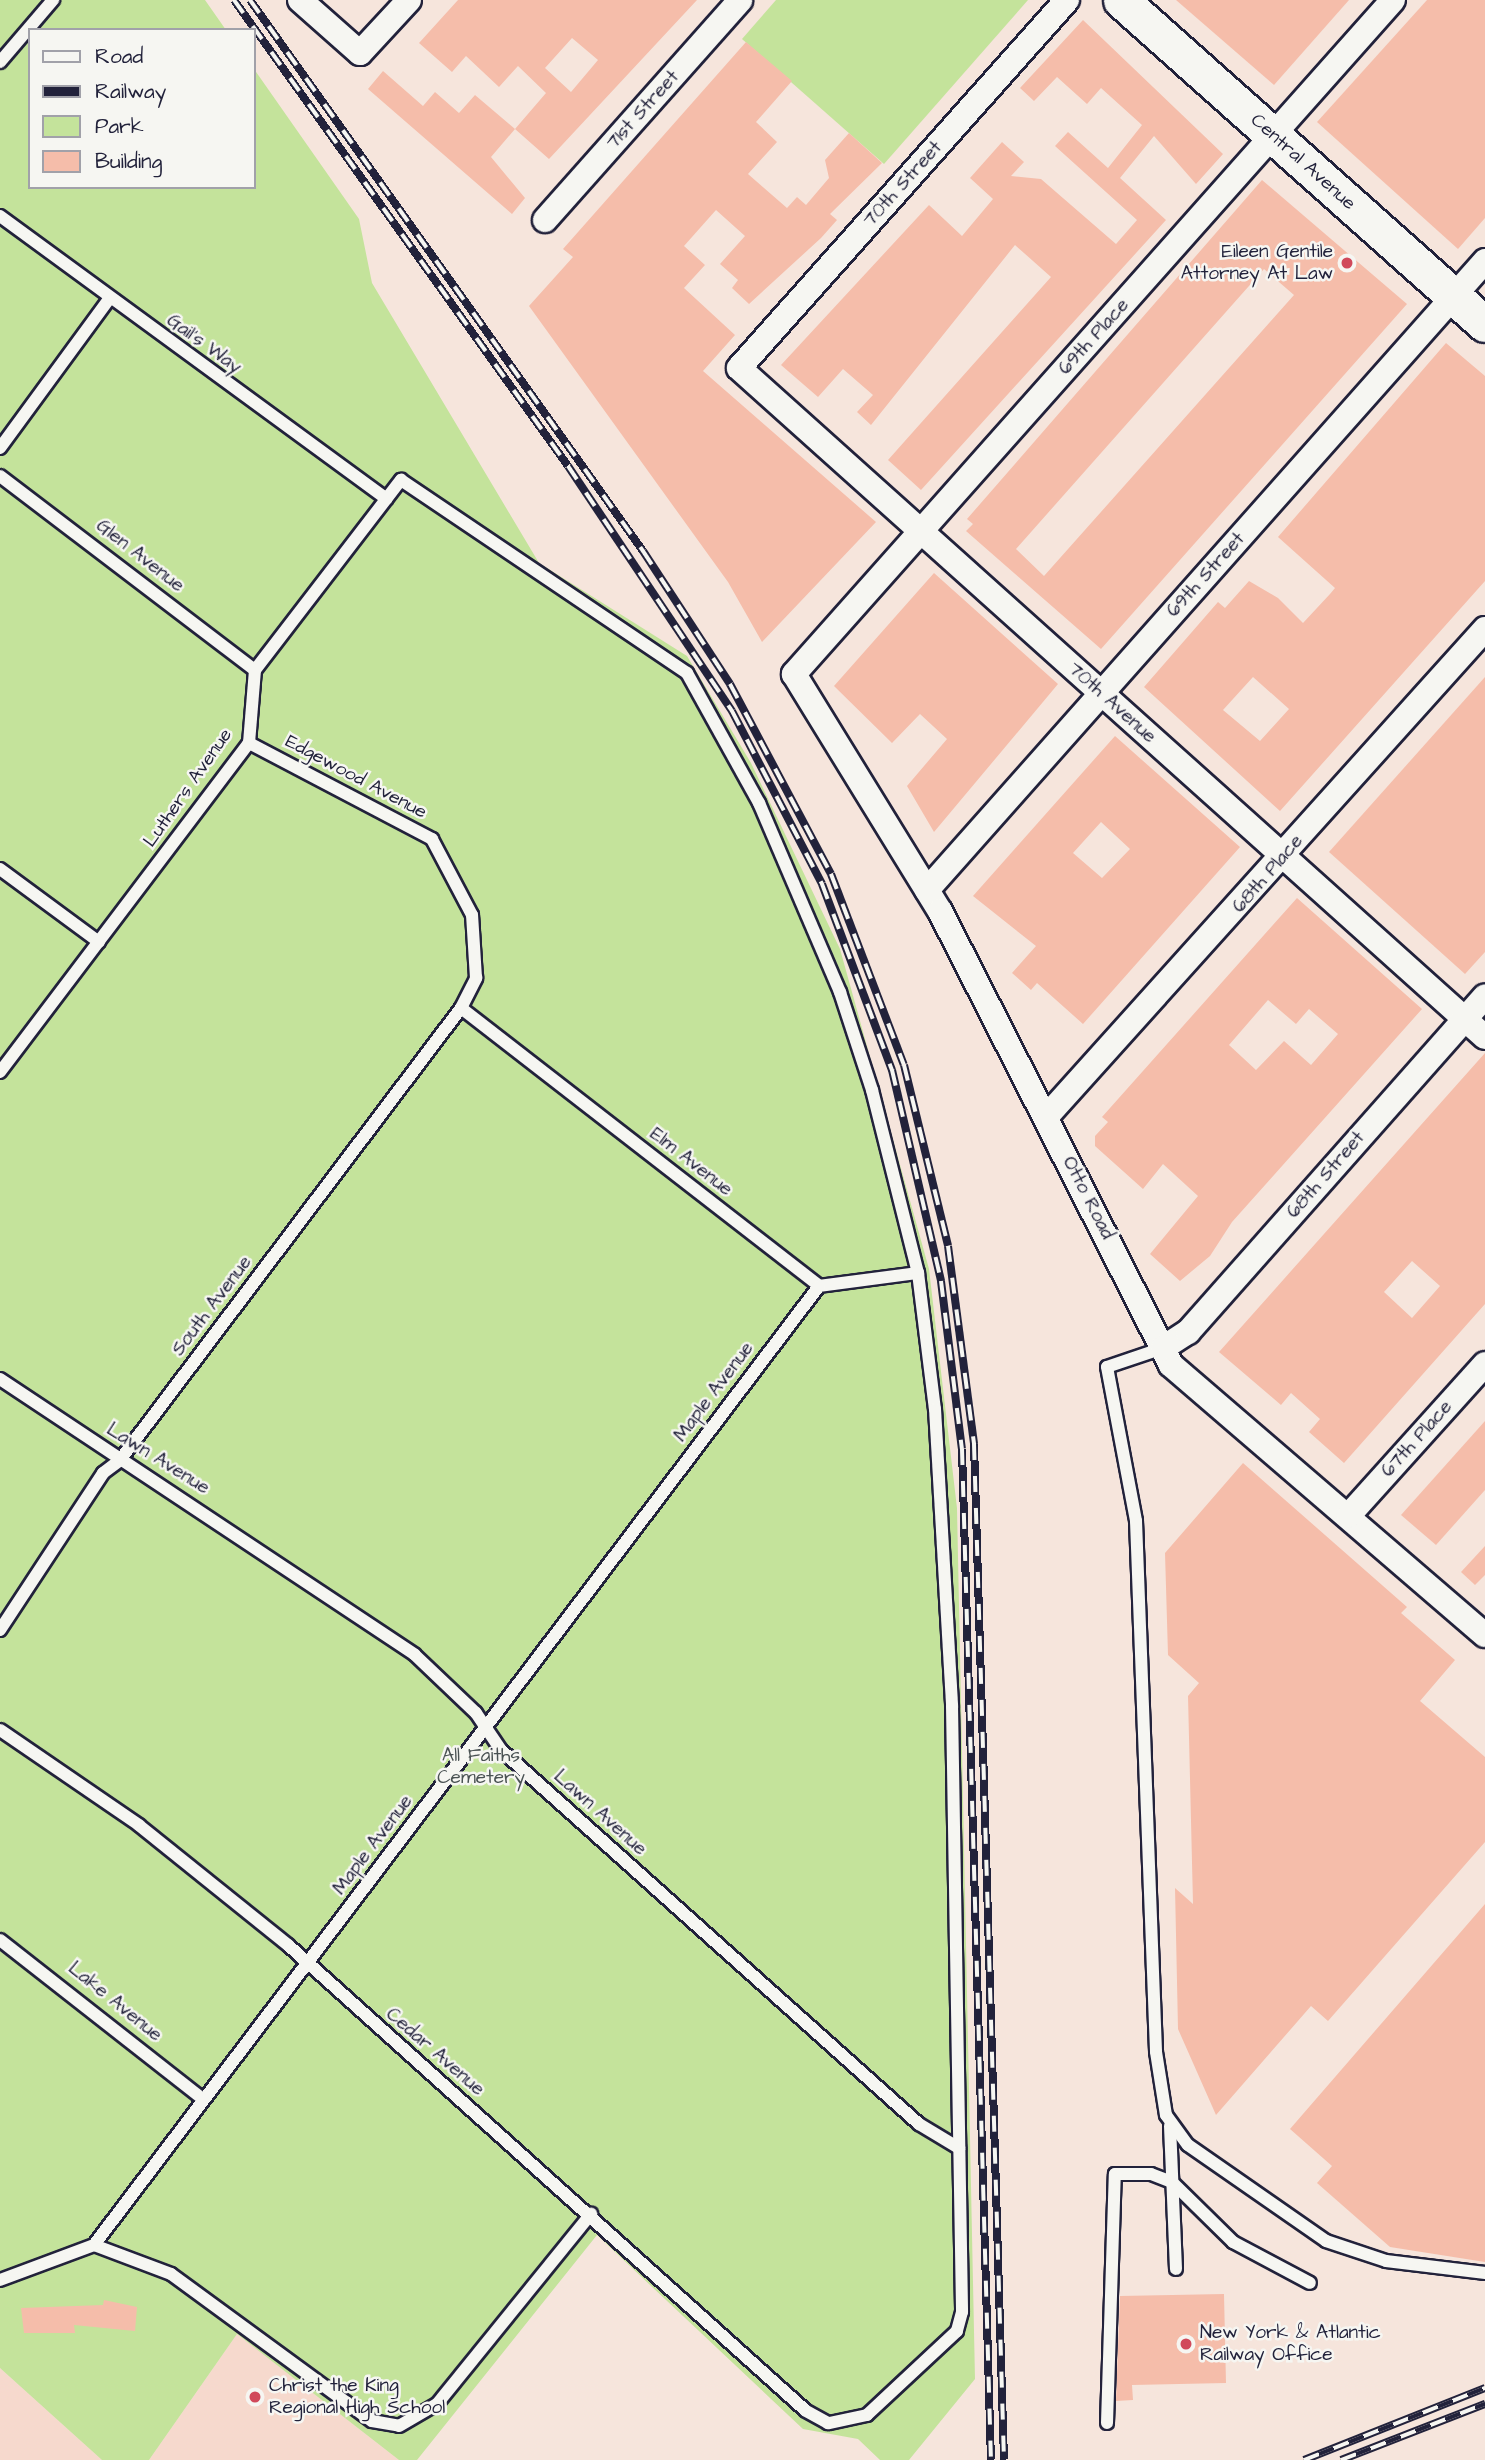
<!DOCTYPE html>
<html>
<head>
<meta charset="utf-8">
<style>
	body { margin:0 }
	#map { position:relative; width:1485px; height:2460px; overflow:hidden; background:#f6e5dc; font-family:"Architects Daughter",sans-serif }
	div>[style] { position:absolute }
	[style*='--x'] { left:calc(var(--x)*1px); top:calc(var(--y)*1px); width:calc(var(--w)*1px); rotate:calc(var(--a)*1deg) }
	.built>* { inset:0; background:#f6d9cd }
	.green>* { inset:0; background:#c4e39b }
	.building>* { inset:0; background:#f5bdaa }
	.roads { filter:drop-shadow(2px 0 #22223b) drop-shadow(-2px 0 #22223b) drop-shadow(0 2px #22223b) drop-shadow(0 -2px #22223b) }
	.service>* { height:12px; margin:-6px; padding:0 6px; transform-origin:6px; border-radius:6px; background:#f6f6f2 }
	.minor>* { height:24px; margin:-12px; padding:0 12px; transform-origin:12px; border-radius:12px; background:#f6f6f2 }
	.secondary>* { height:35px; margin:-17.5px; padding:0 17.5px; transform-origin:17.5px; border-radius:17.5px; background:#f6f6f2 }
	.rail>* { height:8px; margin-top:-4px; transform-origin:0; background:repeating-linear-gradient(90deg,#f6f6f2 0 16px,#22223b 0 32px); box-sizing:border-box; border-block:2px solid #22223b }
	.dots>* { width:19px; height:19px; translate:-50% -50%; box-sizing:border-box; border:4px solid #f6f6f2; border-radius:50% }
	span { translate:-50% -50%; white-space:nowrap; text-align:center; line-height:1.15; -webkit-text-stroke:5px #f6f6f2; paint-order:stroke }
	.street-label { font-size:19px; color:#22223b }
	.poi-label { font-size:19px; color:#22223b }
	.right { translate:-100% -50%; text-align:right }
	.left { translate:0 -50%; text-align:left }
	.park-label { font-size:19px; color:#4a5253 }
	.legend { position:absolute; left:28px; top:28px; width:228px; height:161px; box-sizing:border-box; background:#f6f6f2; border:2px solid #a1a1a9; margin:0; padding:9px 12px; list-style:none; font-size:21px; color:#22223b }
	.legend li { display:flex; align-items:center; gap:14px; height:35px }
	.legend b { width:35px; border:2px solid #a1a1a9 }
</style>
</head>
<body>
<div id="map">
	<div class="built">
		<div style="clip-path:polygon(237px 2334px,399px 2460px,149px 2460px)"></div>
		<div style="clip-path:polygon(0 2368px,102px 2460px,0 2460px)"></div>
	</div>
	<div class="green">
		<div style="clip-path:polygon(0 0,205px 0,226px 30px,30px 30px,30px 187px,254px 187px,254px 69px,359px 219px,372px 283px,539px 563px,687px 656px,751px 763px,840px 949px,929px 1269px,957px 1508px,975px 2379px,909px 2460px,880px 2460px,858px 2439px,803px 2429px,597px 2235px,417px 2460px,399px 2460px,237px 2334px,149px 2460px,102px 2460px,0 2368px)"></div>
		<div style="clip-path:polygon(776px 0,1028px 0,884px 164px,742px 39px)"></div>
	</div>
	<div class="building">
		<div style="clip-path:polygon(evenodd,458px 0,697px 0,549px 159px,515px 129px,546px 93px,518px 66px,499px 87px,466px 56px,452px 72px,419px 43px,458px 0,572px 38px,598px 60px,571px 92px,545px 68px,572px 38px)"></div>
		<div style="clip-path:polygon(1176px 0,1349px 0,1274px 85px)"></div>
		<div style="clip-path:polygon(1427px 0,1485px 0,1485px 218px,1458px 249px,1317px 122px)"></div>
		<div style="clip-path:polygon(1083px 20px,1223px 154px,1196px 184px,1154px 136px,1120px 178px,1166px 220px,921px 490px,888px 460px,1051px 277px,1015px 245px,871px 425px,857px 412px,873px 395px,843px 369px,818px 397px,781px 365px,929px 205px,962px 236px,993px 199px,970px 178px,1002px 142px,1024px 162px,1011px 176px,1041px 179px,1116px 244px,1137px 220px,1055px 146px,1068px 132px,1108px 168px,1142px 125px,1101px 88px,1087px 104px,1057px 77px,1034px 101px,1020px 88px)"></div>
		<div style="clip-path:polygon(746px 42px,792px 81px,756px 122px,777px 142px,748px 174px,787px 208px,797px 197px,806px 205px,829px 178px,825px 160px,849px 133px,882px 163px,830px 214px,837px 220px,821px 238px,749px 304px,732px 288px,738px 280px,720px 264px,745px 236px,716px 210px,684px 246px,705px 265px,684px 288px,735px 335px,703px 371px,876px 522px,762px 642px,728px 582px,529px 306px,573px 257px,563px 249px)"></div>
		<div style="clip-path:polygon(383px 71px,423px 106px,435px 92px,459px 113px,475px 95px,515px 129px,491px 157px,525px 198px,512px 214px,368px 89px)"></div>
		<div style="clip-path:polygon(evenodd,1262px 180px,1407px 304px,1101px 649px,966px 531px,973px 524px,967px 519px,1262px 180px,1264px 269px,1294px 295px,1044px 576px,1016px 549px,1264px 269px)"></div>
		<div style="clip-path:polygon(evenodd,1446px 343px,1485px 376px,1485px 581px,1280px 811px,1144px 687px,1218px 602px,1225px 608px,1249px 581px,1278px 598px,1303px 623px,1330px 594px,1335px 588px,1278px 537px,1446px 343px,1253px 677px,1289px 709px,1260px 741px,1223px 710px,1253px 677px)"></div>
		<div style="clip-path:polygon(934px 573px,1058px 684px,934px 832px,907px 786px,947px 739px,920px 714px,892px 743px,834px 686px)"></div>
		<div style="clip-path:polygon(1485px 677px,1485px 952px,1465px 974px,1329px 852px)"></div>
		<div style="clip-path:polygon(evenodd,1115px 736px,1240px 847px,1083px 1024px,1037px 983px,1031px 990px,1012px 973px,1036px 946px,973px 896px,1115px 736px,1101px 822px,1130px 849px,1102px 878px,1073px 853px,1101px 822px)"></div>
		<div style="clip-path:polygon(evenodd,1297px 898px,1422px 1009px,1232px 1222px,1210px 1256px,1180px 1281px,1150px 1254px,1198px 1196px,1163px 1164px,1143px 1189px,1095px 1146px,1095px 1136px,1108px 1122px,1102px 1117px,1297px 898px,1268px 1000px,1296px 1024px,1309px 1009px,1338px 1034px,1311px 1065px,1284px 1041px,1256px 1070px,1229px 1045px,1268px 1000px)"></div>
		<div style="clip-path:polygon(evenodd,1485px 1053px,1485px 1304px,1344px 1463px,1309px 1432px,1320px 1419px,1291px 1393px,1281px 1405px,1219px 1352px,1485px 1053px,1412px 1261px,1440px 1286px,1412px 1318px,1384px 1292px,1412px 1261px)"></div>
		<div style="clip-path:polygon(1485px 1421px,1485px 1490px,1436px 1545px,1401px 1515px)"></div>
		<div style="clip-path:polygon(1243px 1463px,1407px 1607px,1401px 1613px,1455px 1660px,1420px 1701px,1485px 1757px,1485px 1842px,1328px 2021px,1311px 2006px,1216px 2115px,1178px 2029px,1175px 1888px,1193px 1904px,1188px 1696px,1199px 1683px,1168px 1655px,1165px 1553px)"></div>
		<div style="clip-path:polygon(1485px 1546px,1485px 1575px,1475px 1585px,1461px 1572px)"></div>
		<div style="clip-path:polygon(1485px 1904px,1485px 2262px,1390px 2247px,1317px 2183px,1332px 2166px,1290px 2129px)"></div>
		<div style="clip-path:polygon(1224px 2294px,1226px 2383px,1132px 2385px,1133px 2400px,1116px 2401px,1120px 2296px)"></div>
		<div style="clip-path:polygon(104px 2300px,137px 2307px,135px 2331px,74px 2325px,75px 2333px,24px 2333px,21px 2308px,103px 2305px)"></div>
	</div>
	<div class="roads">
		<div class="service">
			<div style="--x:0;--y:62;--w:82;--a:-49.5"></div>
			<div style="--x:0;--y:216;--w:479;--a:36.2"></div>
			<div style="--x:0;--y:448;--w:185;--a:-53.8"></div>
			<div style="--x:0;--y:476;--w:320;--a:37.3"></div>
			<div style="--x:0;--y:869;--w:123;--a:36.4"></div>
			<div style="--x:461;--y:1008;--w:453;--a:37.8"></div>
			<div style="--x:819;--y:1286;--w:100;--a:-7.5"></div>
			<div style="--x:0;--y:1072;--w:413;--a:-52.9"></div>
			<div style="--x:249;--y:743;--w:73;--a:-85.3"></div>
			<div style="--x:255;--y:670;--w:240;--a:-52.5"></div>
			<div style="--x:401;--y:480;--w:345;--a:34"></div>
			<div style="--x:687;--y:673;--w:149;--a:61"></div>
			<div style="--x:759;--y:803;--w:206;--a:66.8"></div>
			<div style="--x:840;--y:992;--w:103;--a:71.9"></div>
			<div style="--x:872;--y:1090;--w:189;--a:75.9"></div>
			<div style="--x:918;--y:1273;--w:137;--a:82.9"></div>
			<div style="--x:935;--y:1409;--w:297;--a:86.7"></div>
			<div style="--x:952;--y:1706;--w:606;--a:89.05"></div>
			<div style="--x:962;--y:2312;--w:20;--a:105"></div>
			<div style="--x:957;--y:2331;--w:123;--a:137"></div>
			<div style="--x:867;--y:2415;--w:40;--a:168"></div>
			<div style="--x:828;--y:2423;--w:26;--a:-151"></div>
			<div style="--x:805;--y:2410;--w:695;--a:-138.03"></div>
			<div style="--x:288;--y:1945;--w:191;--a:-141.2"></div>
			<div style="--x:139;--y:1825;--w:168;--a:-145.6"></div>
			<div style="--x:1163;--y:1348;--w:59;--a:161.3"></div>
			<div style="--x:1107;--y:1367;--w:157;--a:79.3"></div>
			<div style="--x:1136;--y:1521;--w:531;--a:87.84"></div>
			<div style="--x:1156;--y:2052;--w:64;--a:81"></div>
			<div style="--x:1166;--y:2115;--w:37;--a:54"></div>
			<div style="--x:1188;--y:2145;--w:168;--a:34.8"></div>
			<div style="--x:1326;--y:2241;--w:63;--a:18.4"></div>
			<div style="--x:1386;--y:2261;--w:100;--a:6.9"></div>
			<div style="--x:0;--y:1379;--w:498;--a:33.6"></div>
			<div style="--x:415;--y:1655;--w:84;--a:43.6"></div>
			<div style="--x:476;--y:1713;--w:45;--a:56"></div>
			<div style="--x:501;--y:1750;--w:561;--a:41.82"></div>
			<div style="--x:919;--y:2124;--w:47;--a:31"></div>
			<div style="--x:0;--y:1630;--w:188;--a:-56.7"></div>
			<div style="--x:103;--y:1473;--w:21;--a:-37"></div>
			<div style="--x:120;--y:1460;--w:566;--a:-52.97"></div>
			<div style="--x:461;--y:1008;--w:34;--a:-63"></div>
			<div style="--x:476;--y:978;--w:63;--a:-93.6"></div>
			<div style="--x:472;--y:915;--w:86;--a:-117.8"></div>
			<div style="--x:432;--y:839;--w:207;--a:-152.3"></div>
			<div style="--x:0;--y:1940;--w:258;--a:38.1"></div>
			<div style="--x:1170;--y:2126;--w:143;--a:87.6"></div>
			<div style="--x:94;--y:2245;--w:82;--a:20.6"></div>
			<div style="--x:171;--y:2274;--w:249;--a:36.2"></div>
			<div style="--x:372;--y:2421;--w:27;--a:10"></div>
			<div style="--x:399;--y:2426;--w:44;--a:-30.1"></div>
			<div style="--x:437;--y:2404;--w:245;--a:-51"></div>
			<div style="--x:0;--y:2280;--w:100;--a:-20.4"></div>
			<div style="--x:94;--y:2245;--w:1202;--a:-52.91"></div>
			<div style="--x:1107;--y:2423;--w:249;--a:-88.2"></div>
			<div style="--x:1115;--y:2174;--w:36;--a:0"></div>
			<div style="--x:1151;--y:2174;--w:22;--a:21"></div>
			<div style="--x:1172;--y:2182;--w:86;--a:44.5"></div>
			<div style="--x:1233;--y:2242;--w:87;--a:28"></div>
		</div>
		<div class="minor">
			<div style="--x:300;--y:0;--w:80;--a:41.5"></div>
			<div style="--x:360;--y:53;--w:72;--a:-47.2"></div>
			<div style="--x:1067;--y:0;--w:493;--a:131.7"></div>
			<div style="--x:739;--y:368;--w:1002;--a:41.89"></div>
			<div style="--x:1393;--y:0;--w:902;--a:131.63"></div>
			<div style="--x:794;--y:674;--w:278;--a:58.4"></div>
			<div style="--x:940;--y:911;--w:509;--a:63.03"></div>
			<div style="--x:1171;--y:1365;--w:414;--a:40.7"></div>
			<div style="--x:545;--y:220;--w:294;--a:-48.4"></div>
			<div style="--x:927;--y:890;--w:841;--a:-48.42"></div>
			<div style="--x:1047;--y:1116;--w:655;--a:-48.03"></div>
			<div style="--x:1163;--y:1348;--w:30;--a:-33"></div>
			<div style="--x:1188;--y:1332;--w:448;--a:-48.5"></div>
			<div style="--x:1349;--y:1515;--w:203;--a:-48"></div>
		</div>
		<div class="secondary">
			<div style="--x:1121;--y:0;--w:487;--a:41.7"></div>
		</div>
	</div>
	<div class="rail">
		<div style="--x:234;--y:0;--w:573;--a:54.37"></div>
		<div style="--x:568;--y:466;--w:295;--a:56.2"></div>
		<div style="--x:732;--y:711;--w:195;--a:62.5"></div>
		<div style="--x:822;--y:884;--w:199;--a:69.4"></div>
		<div style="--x:892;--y:1070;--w:217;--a:76.9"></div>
		<div style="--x:941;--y:1281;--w:169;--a:82.9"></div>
		<div style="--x:962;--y:1449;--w:1011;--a:88.36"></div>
		<div style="--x:250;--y:0;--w:677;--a:54.5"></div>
		<div style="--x:643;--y:551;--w:159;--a:56.8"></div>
		<div style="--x:730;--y:684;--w:215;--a:62"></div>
		<div style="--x:831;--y:874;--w:204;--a:69.1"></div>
		<div style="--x:904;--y:1065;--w:186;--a:76.3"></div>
		<div style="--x:948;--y:1246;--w:200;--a:82.5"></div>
		<div style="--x:974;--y:1444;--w:1016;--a:88.31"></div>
		<div style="--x:1304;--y:2460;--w:195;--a:-21.7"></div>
		<div style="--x:1341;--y:2460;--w:155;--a:-21.3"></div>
	</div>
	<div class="dots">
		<div style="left:1347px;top:263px;background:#d1495b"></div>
		<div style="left:1186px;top:2344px;background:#d1495b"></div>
		<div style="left:255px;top:2397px;background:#d1495b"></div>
	</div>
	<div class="street-label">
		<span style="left:643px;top:110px;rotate:-48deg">71st Street</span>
		<span style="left:1303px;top:162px;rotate:42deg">Central Avenue</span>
		<span style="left:903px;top:184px;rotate:-48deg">70th Street</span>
		<span style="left:1094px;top:337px;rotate:-48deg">69th Place</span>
		<span style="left:204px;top:344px;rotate:36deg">Gail's Way</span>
		<span style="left:140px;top:556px;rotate:38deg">Glen Avenue</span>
		<span style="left:1206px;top:575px;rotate:-48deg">69th Street</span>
		<span style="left:1112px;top:703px;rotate:42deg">70th Avenue</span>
		<span style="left:356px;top:777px;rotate:28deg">Edgewood Avenue</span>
		<span style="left:188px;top:788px;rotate:-55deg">Luthers Avenue</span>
		<span style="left:1268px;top:874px;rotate:-49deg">68th Place</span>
		<span style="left:691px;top:1162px;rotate:38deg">Elm Avenue</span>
		<span style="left:1326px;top:1175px;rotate:-49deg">68th Street</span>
		<span style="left:1088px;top:1198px;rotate:63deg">Otto Road</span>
		<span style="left:212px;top:1306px;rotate:-53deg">South Avenue</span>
		<span style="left:714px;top:1392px;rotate:-53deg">Maple Avenue</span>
		<span style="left:1417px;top:1439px;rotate:-48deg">67th Place</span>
		<span style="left:158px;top:1459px;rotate:32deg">Lawn Avenue</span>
		<span style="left:600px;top:1813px;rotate:42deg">Lawn Avenue</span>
		<span style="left:373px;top:1845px;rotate:-53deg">Maple Avenue</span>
		<span style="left:115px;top:2002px;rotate:39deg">Lake Avenue</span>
		<span style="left:435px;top:2052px;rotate:41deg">Cedar Avenue</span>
	</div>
	<div class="poi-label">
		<span class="right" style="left:1333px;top:263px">Eileen Gentile<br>Attorney At Law</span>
		<span class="left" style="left:1200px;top:2344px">New York &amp; Atlantic<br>Railway Office</span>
		<span class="left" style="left:269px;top:2397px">Christ the King<br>Regional High School</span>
	</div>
	<div class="park-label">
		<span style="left:481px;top:1767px">All Faiths<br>Cemetery</span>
	</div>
	<ul class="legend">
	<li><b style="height:9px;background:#f6f6f2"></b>Road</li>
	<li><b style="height:9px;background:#22223b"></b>Railway</li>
	<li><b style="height:19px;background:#c4e39b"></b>Park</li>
	<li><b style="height:19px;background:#f5bdaa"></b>Building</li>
	</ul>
</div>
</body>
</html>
